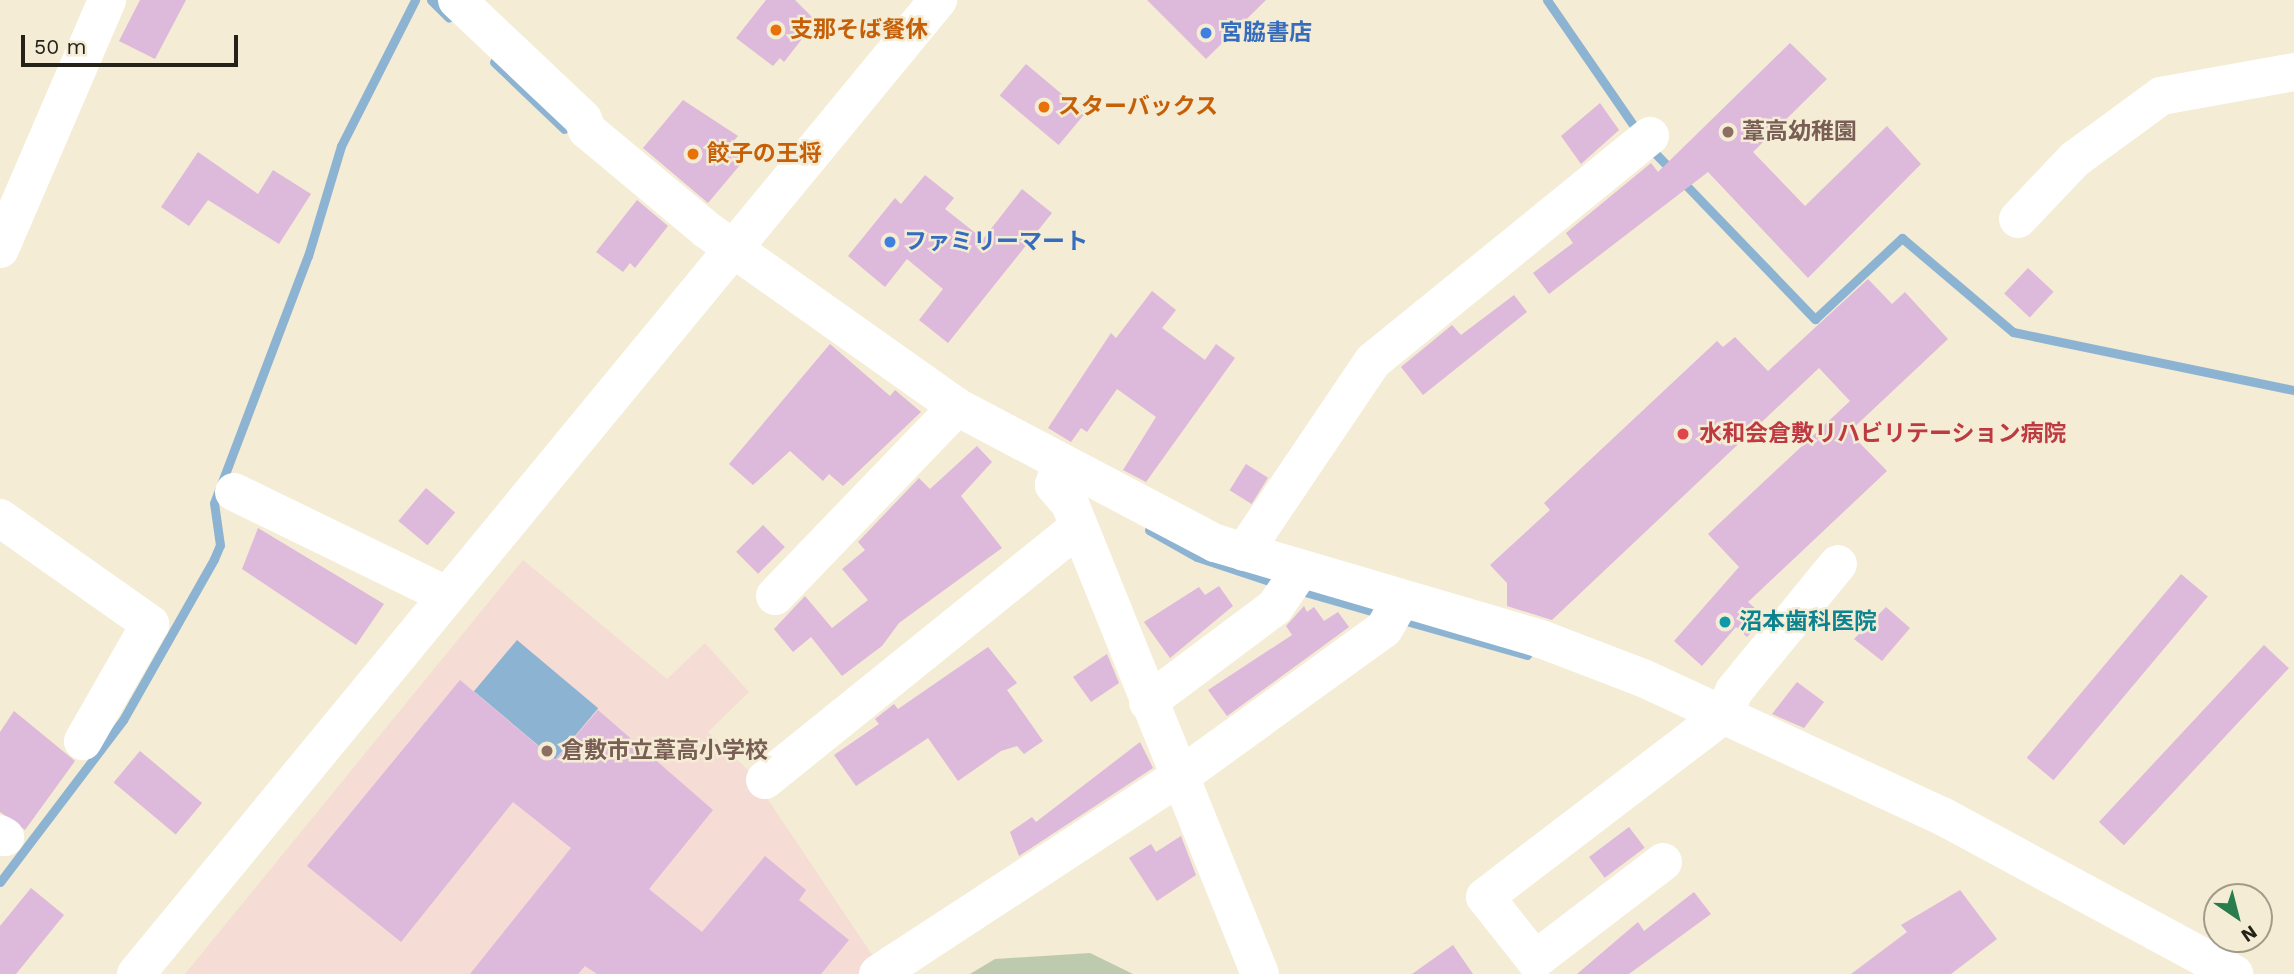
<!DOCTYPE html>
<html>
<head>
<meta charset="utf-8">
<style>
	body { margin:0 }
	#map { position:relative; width:2294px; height:974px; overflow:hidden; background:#f4ecd4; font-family:"Work Sans","Noto Sans JP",sans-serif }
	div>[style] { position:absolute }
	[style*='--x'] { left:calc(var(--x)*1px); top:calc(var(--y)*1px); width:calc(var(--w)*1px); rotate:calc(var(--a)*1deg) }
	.education>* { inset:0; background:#f5dcd4 }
	.green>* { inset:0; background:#becaae }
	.water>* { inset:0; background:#8db3d3; transform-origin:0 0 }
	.stream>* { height:9px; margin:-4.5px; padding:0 4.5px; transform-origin:4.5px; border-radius:4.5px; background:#8db3d3 }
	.building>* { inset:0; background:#ddb9db; transform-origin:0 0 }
	.minor>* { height:38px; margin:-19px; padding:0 19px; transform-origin:19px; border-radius:19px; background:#fff }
	.dots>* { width:19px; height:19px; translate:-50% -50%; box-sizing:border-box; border:4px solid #f4ecd4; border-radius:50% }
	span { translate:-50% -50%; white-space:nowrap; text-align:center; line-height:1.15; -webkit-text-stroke:5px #f4ecd4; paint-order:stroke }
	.food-label { font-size:23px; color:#c56008; font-weight:700 }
	.left { translate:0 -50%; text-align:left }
	.shop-label { font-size:23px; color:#366cbe; font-weight:700 }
	.education-label { font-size:23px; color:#785e54; font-weight:700 }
	.health-label { font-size:23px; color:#be3a42; font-weight:700 }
	.culture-label { font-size:23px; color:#0d838f; font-weight:700 }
	.north { position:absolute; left:2203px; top:883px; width:70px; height:70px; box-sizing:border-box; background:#f4ecd4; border:2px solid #a19b8a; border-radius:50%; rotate:145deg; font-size:19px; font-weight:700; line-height:28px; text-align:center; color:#25221a }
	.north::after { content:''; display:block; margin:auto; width:24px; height:32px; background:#297c4e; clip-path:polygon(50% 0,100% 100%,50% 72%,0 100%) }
	.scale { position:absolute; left:21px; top:35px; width:217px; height:32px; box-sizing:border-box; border:4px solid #25221a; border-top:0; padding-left:9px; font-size:21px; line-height:24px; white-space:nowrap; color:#25221a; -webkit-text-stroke:5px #f4ecd4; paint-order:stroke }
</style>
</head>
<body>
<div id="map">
	<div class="education">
		<div style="clip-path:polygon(523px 560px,667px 679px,705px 643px,749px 692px,708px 732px,748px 770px,879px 965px,865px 974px,185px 974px)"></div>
	</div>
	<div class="green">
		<div style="clip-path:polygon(1090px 953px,1133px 974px,970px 974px,995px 959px)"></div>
	</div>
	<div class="water">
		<div style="left:517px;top:640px;width:106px;height:67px;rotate:40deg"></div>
	</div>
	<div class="stream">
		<div style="--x:431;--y:0;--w:25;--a:45"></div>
		<div style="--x:1547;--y:0;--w:160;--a:55.4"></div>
		<div style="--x:494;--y:62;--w:97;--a:43.7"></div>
		<div style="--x:1653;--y:151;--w:28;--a:46"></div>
		<div style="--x:1682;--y:181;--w:192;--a:46.1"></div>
		<div style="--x:1815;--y:319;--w:119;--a:-43"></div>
		<div style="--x:1902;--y:238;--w:145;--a:40.3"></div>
		<div style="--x:2013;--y:332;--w:287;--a:11.7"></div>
		<div style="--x:1149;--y:530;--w:55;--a:29.4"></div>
		<div style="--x:1197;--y:557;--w:85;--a:18.4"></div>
		<div style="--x:1298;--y:590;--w:87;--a:15.9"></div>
		<div style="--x:1399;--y:619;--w:133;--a:15.7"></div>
		<div style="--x:0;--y:882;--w:203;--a:-52.8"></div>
		<div style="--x:123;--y:720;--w:185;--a:-60.5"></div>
		<div style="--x:214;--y:559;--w:15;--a:-67"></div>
		<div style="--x:220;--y:545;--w:42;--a:-98.1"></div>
		<div style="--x:214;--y:503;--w:264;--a:-69.2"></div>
		<div style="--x:308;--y:256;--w:115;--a:-73.3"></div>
		<div style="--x:341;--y:146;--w:164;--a:-63.1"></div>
	</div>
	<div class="building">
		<div style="clip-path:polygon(140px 0,186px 0,155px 59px,119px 41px)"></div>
		<div style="clip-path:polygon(766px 0,795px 0,816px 21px,784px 62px,780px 58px,773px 66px,736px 38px)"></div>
		<div style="clip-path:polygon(1147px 0,1266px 0,1206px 59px)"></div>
		<div style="clip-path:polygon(1790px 43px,1827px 79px,1753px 152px,1805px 206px,1887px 126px,1921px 164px,1808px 278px,1708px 172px,1549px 294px,1533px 273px,1573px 243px,1566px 233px,1651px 163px,1658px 172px)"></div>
		<div style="left:1026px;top:64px;width:77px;height:41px;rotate:40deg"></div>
		<div style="clip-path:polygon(683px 100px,738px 136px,729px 146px,745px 159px,708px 203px,643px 148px)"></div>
		<div style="clip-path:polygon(1600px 103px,1619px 130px,1581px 164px,1561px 136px)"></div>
		<div style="clip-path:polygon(198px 152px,258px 194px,273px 170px,311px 194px,279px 244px,208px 200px,189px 226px,161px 207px)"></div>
		<div style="clip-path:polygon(925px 175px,954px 198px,945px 209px,983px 239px,1022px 189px,1052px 213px,948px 343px,919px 320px,943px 289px,907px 259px,885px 287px,848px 256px,895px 198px,901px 204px)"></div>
		<div style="clip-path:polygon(637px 200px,668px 226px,635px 268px,630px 263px,623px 272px,596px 252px)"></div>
		<div style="left:2028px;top:268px;width:35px;height:35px;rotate:43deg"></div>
		<div style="clip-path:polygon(1868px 279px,1892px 304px,1905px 292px,1948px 339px,1849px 432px,1887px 471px,1748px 602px,1765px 617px,1747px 637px,1736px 627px,1702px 666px,1674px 641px,1739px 567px,1708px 534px,1850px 401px,1819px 368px,1552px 620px,1507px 606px,1507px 583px,1490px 565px,1550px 510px,1544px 503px,1717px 341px,1723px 347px,1735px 337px,1768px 371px)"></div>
		<div style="clip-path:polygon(1152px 291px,1176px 310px,1162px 328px,1205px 360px,1216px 344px,1235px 358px,1146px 482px,1123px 470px,1156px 417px,1117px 389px,1087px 432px,1081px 428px,1071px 442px,1048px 428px,1111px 333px,1116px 338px)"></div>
		<div style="clip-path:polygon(1514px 295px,1527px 312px,1423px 395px,1401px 367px,1452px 325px,1461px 335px)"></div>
		<div style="clip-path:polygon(830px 344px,890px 396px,895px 390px,921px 412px,843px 486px,829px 474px,823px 481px,790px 451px,753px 485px,729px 464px)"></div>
		<div style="clip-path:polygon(977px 446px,992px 462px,961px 496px,1002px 548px,899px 623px,882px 646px,842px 676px,811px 637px,793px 652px,774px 629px,805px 596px,832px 628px,868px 600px,842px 569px,865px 550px,858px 542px,919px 478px,930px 489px)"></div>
		<div style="left:1246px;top:464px;width:26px;height:31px;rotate:32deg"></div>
		<div style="left:426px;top:488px;width:38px;height:43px;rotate:40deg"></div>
		<div style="left:763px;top:525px;width:31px;height:38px;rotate:45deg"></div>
		<div style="clip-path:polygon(258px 528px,384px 604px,356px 645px,242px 569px)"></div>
		<div style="left:2181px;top:574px;width:35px;height:240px;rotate:40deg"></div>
		<div style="clip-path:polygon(1219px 586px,1233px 606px,1170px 658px,1144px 622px,1199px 587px,1205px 595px)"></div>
		<div style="clip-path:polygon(1304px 606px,1307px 612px,1314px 607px,1324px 621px,1338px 612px,1349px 627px,1227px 716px,1208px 690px,1292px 635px,1286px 626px)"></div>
		<div style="clip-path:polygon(1886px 607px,1910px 628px,1882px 661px,1854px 639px)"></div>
		<div style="left:2264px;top:645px;width:34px;height:242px;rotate:43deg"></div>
		<div style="clip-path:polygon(988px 647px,1017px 683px,1007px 690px,1043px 741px,1024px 754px,1017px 746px,1001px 751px,958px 781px,928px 738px,856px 786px,834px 755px,879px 724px,875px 719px,894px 704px,898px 709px)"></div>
		<div style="clip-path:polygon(1107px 654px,1119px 683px,1091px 702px,1073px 677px)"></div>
		<div style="clip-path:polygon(460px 680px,555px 760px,598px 710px,713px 810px,649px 889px,702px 932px,765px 856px,806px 890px,799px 900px,849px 940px,821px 974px,597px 974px,585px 966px,578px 974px,470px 974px,571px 848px,513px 802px,401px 942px,307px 866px)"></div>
		<div style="clip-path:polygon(1797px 682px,1824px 702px,1804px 728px,1772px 714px)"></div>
		<div style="clip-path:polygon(14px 711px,75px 761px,25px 830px,0 812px,0 732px)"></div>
		<div style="clip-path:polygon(1140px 742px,1153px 768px,1019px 856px,1010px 832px,1032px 817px,1036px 822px)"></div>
		<div style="left:140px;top:751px;width:81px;height:41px;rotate:40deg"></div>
		<div style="left:1629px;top:827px;width:26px;height:50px;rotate:53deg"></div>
		<div style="clip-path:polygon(1181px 836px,1196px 875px,1157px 901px,1129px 858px,1151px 844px,1156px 852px)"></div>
		<div style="clip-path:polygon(31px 888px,64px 915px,16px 974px,0 974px,0 926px)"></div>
		<div style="clip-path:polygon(1960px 890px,1997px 939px,1951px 974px,1851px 974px,1907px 932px,1901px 925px)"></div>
		<div style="clip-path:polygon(1694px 892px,1711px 914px,1629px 974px,1577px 974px,1638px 922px,1644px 931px)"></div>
		<div style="clip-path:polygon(1453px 945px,1473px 974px,1412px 974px)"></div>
	</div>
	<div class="minor">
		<div style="--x:457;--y:0;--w:173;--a:43.4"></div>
		<div style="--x:583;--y:119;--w:12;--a:70"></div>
		<div style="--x:587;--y:130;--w:156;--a:39.8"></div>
		<div style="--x:707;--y:230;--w:306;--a:35.3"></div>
		<div style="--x:957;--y:407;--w:292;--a:27.8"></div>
		<div style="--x:1215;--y:543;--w:340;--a:16.4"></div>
		<div style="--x:1541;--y:639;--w:109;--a:20.9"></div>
		<div style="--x:1643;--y:678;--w:332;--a:24.8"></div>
		<div style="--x:1944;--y:817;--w:330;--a:28.4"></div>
		<div style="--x:2018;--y:219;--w:83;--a:-46.5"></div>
		<div style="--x:2075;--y:159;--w:107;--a:-36.2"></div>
		<div style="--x:2161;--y:96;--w:135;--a:-10.2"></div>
		<div style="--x:0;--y:249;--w:271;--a:-66.7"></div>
		<div style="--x:1061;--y:463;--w:23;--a:108"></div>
		<div style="--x:1054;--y:485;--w:25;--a:50"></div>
		<div style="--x:1070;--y:504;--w:507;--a:67.99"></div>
		<div style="--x:234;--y:492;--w:236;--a:25.9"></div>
		<div style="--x:0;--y:518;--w:184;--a:35.2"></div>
		<div style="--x:150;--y:624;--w:135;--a:119.8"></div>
		<div style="--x:1244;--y:552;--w:230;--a:-56"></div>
		<div style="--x:1373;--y:361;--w:357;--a:-39.1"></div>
		<div style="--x:775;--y:596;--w:262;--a:-46.1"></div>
		<div style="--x:1148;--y:702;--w:159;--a:-36.8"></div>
		<div style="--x:1275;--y:607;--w:42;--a:-55.6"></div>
		<div style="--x:765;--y:780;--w:403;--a:-38.9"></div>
		<div style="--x:0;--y:834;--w:6;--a:31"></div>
		<div style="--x:1663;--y:862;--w:161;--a:142.6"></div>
		<div style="--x:1535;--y:960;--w:80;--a:-128.4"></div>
		<div style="--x:1485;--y:897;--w:300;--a:-37.4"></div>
		<div style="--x:1723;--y:715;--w:26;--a:-65"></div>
		<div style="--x:1734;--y:691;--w:164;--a:-50.7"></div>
		<div style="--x:136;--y:974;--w:1262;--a:-50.53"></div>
		<div style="--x:878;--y:974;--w:358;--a:-33.2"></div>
		<div style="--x:1178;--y:778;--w:254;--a:-35.9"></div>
		<div style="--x:1384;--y:629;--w:32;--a:-60"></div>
	</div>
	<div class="dots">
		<div style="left:776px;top:30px;background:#e8710a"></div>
		<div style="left:1206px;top:33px;background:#3f7fe0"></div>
		<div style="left:1044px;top:107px;background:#e8710a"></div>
		<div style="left:1728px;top:132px;background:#8d6e63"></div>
		<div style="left:693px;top:154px;background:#e8710a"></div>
		<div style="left:890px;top:242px;background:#3f7fe0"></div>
		<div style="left:1683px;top:434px;background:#e0444e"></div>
		<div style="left:1725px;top:622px;background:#0f9aa8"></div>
		<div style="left:547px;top:751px;background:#8d6e63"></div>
	</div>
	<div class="food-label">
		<span class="left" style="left:790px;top:30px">支那そば餐休</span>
		<span class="left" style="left:1058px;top:107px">スターバックス</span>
		<span class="left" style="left:707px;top:154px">餃子の王将</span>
	</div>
	<div class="shop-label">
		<span class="left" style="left:1220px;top:33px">宮脇書店</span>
		<span class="left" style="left:904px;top:242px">ファミリーマート</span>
	</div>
	<div class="education-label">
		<span class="left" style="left:1742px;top:132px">葦高幼稚園</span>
		<span class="left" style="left:561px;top:751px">倉敷市立葦高小学校</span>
	</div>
	<div class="health-label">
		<span class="left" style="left:1699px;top:434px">水和会倉敷リハビリテーション病院</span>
	</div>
	<div class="culture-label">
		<span class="left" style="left:1739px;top:622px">沼本歯科医院</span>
	</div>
	<div class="north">N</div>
	<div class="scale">50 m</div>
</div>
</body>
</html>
